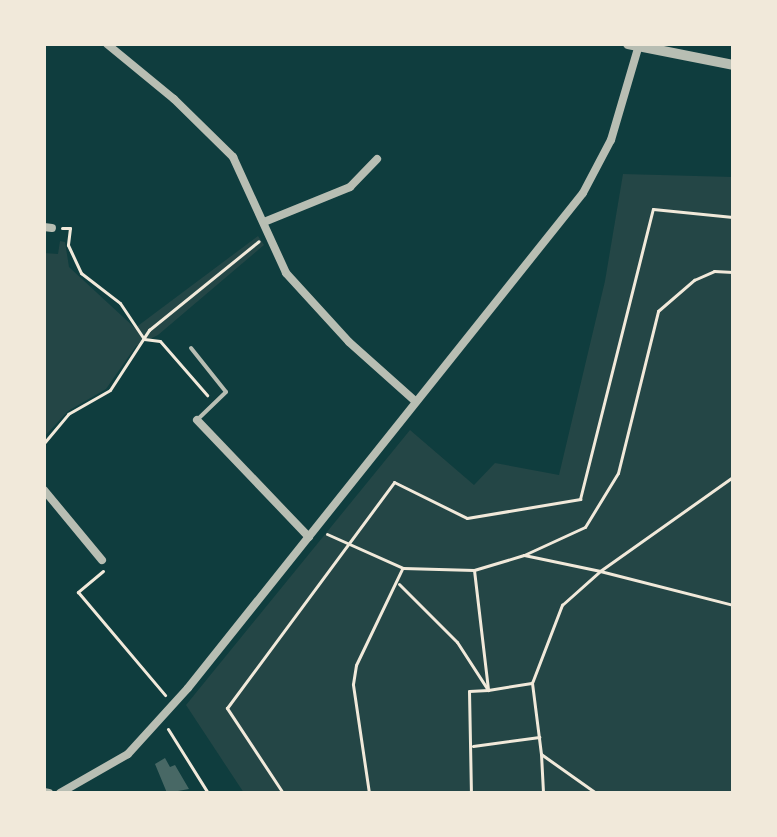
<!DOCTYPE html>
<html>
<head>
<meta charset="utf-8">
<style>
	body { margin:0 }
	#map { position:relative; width:777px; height:837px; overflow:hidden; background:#0f3d3e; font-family:Signika,sans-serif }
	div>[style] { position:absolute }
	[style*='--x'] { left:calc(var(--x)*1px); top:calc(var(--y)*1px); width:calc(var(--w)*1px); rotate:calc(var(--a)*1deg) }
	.green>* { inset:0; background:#244646 }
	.building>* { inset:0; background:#486865 }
	.path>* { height:3px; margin:-1.5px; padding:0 1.5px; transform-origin:1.5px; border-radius:1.5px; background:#f1e9da }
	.service>* { height:4px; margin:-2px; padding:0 2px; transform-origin:2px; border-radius:2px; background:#b8beb3 }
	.minor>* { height:8px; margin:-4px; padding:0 4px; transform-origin:4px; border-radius:4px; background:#b8beb3 }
	.tertiary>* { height:10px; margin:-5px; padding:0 5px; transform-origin:5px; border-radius:5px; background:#b8beb3 }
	span { translate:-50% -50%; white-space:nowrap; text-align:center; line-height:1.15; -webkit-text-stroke:6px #f1e9da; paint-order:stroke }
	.frame { position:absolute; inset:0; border:46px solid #f1e9da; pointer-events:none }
</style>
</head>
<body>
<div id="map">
	<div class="green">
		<div style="clip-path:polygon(623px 174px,733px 177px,733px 793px,244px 793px,186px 705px,410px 430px,474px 485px,495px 463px,559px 475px,605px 281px)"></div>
		<div style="clip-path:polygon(258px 236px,264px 245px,158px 335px,136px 346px,106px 389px,68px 411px,44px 437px,44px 253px,58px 254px,60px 241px,65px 242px,69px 267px,135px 328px)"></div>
	</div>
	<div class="building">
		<div style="clip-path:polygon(165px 758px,170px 767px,175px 765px,189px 789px,167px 793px,155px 764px)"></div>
	</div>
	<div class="path">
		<div style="--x:62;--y:228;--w:8;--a:0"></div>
		<div style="--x:70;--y:228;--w:17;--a:97"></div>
		<div style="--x:68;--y:245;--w:31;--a:65"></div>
		<div style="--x:81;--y:273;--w:49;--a:37.6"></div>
		<div style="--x:120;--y:303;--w:43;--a:56.3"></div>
		<div style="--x:144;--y:339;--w:16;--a:7"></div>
		<div style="--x:160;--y:341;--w:72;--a:49"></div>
		<div style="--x:44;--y:443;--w:38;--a:-50"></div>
		<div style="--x:68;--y:414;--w:48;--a:-29.7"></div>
		<div style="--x:110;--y:390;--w:72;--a:-57"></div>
		<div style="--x:149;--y:330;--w:141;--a:-39"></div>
		<div style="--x:327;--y:534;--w:83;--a:24.1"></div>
		<div style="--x:403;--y:568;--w:71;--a:1.6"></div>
		<div style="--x:474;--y:570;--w:52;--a:-16.7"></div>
		<div style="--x:524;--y:555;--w:78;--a:11.9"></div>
		<div style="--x:600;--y:571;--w:163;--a:-35.3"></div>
		<div style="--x:524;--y:555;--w:67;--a:-24.7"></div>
		<div style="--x:585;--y:527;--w:63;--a:-58.6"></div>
		<div style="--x:618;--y:473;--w:167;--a:-76.1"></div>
		<div style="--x:658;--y:311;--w:48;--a:-40.7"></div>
		<div style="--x:694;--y:280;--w:22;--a:-24"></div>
		<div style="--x:714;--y:271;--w:19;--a:3"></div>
		<div style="--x:474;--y:570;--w:121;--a:83.3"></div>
		<div style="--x:488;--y:690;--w:44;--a:-9.2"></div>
		<div style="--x:103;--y:571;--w:33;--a:140"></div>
		<div style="--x:78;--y:592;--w:135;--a:49.8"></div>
		<div style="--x:399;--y:584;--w:82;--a:45"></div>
		<div style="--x:457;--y:642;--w:57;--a:57.1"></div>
		<div style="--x:488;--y:690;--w:19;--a:177"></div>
		<div style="--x:469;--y:691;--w:102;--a:88.9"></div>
		<div style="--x:168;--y:729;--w:75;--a:58"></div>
		<div style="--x:473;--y:746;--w:67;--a:-7.8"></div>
		<div style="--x:541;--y:754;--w:39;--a:87"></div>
		<div style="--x:283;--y:793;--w:102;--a:-123.4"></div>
		<div style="--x:227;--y:708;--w:281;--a:-53.5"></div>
		<div style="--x:394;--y:482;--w:81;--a:26.3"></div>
		<div style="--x:467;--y:518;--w:115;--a:-9.5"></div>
		<div style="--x:580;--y:499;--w:299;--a:-75.9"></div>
		<div style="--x:653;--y:209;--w:80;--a:5.7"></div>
		<div style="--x:369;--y:793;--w:110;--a:-98.4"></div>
		<div style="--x:353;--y:684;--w:19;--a:-81"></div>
		<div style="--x:356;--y:665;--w:106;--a:-64.4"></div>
		<div style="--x:596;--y:793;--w:67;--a:-144.7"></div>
		<div style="--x:541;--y:754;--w:72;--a:-97.2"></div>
		<div style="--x:532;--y:683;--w:84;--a:-69"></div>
		<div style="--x:562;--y:605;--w:51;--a:-41.8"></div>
		<div style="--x:600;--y:571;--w:137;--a:14.3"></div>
	</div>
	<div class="service">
		<div style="--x:191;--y:348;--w:56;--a:51.5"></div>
		<div style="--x:226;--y:392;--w:40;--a:136"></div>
	</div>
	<div class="minor">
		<div style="--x:107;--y:44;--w:87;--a:39.4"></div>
		<div style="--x:174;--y:99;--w:83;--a:44.5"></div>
		<div style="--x:233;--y:157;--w:128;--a:65.4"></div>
		<div style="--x:286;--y:273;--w:93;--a:47.6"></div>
		<div style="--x:349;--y:342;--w:89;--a:41.8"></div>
		<div style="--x:264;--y:222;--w:93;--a:-22.1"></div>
		<div style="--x:350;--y:187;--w:39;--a:-46"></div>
		<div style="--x:44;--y:227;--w:8;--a:7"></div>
		<div style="--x:197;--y:420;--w:162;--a:46.3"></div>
		<div style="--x:44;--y:490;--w:91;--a:50.4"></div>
		<div style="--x:44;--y:792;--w:5;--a:11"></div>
		<div style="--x:60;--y:793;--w:78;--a:-29.8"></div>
		<div style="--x:128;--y:754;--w:89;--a:-47.7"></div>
		<div style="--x:188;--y:688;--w:633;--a:-51.41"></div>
		<div style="--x:583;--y:193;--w:60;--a:-62.2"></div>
		<div style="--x:611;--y:140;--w:96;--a:-73.6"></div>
	</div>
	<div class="tertiary">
		<div style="--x:628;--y:44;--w:107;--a:11.3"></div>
	</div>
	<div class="frame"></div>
</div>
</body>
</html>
